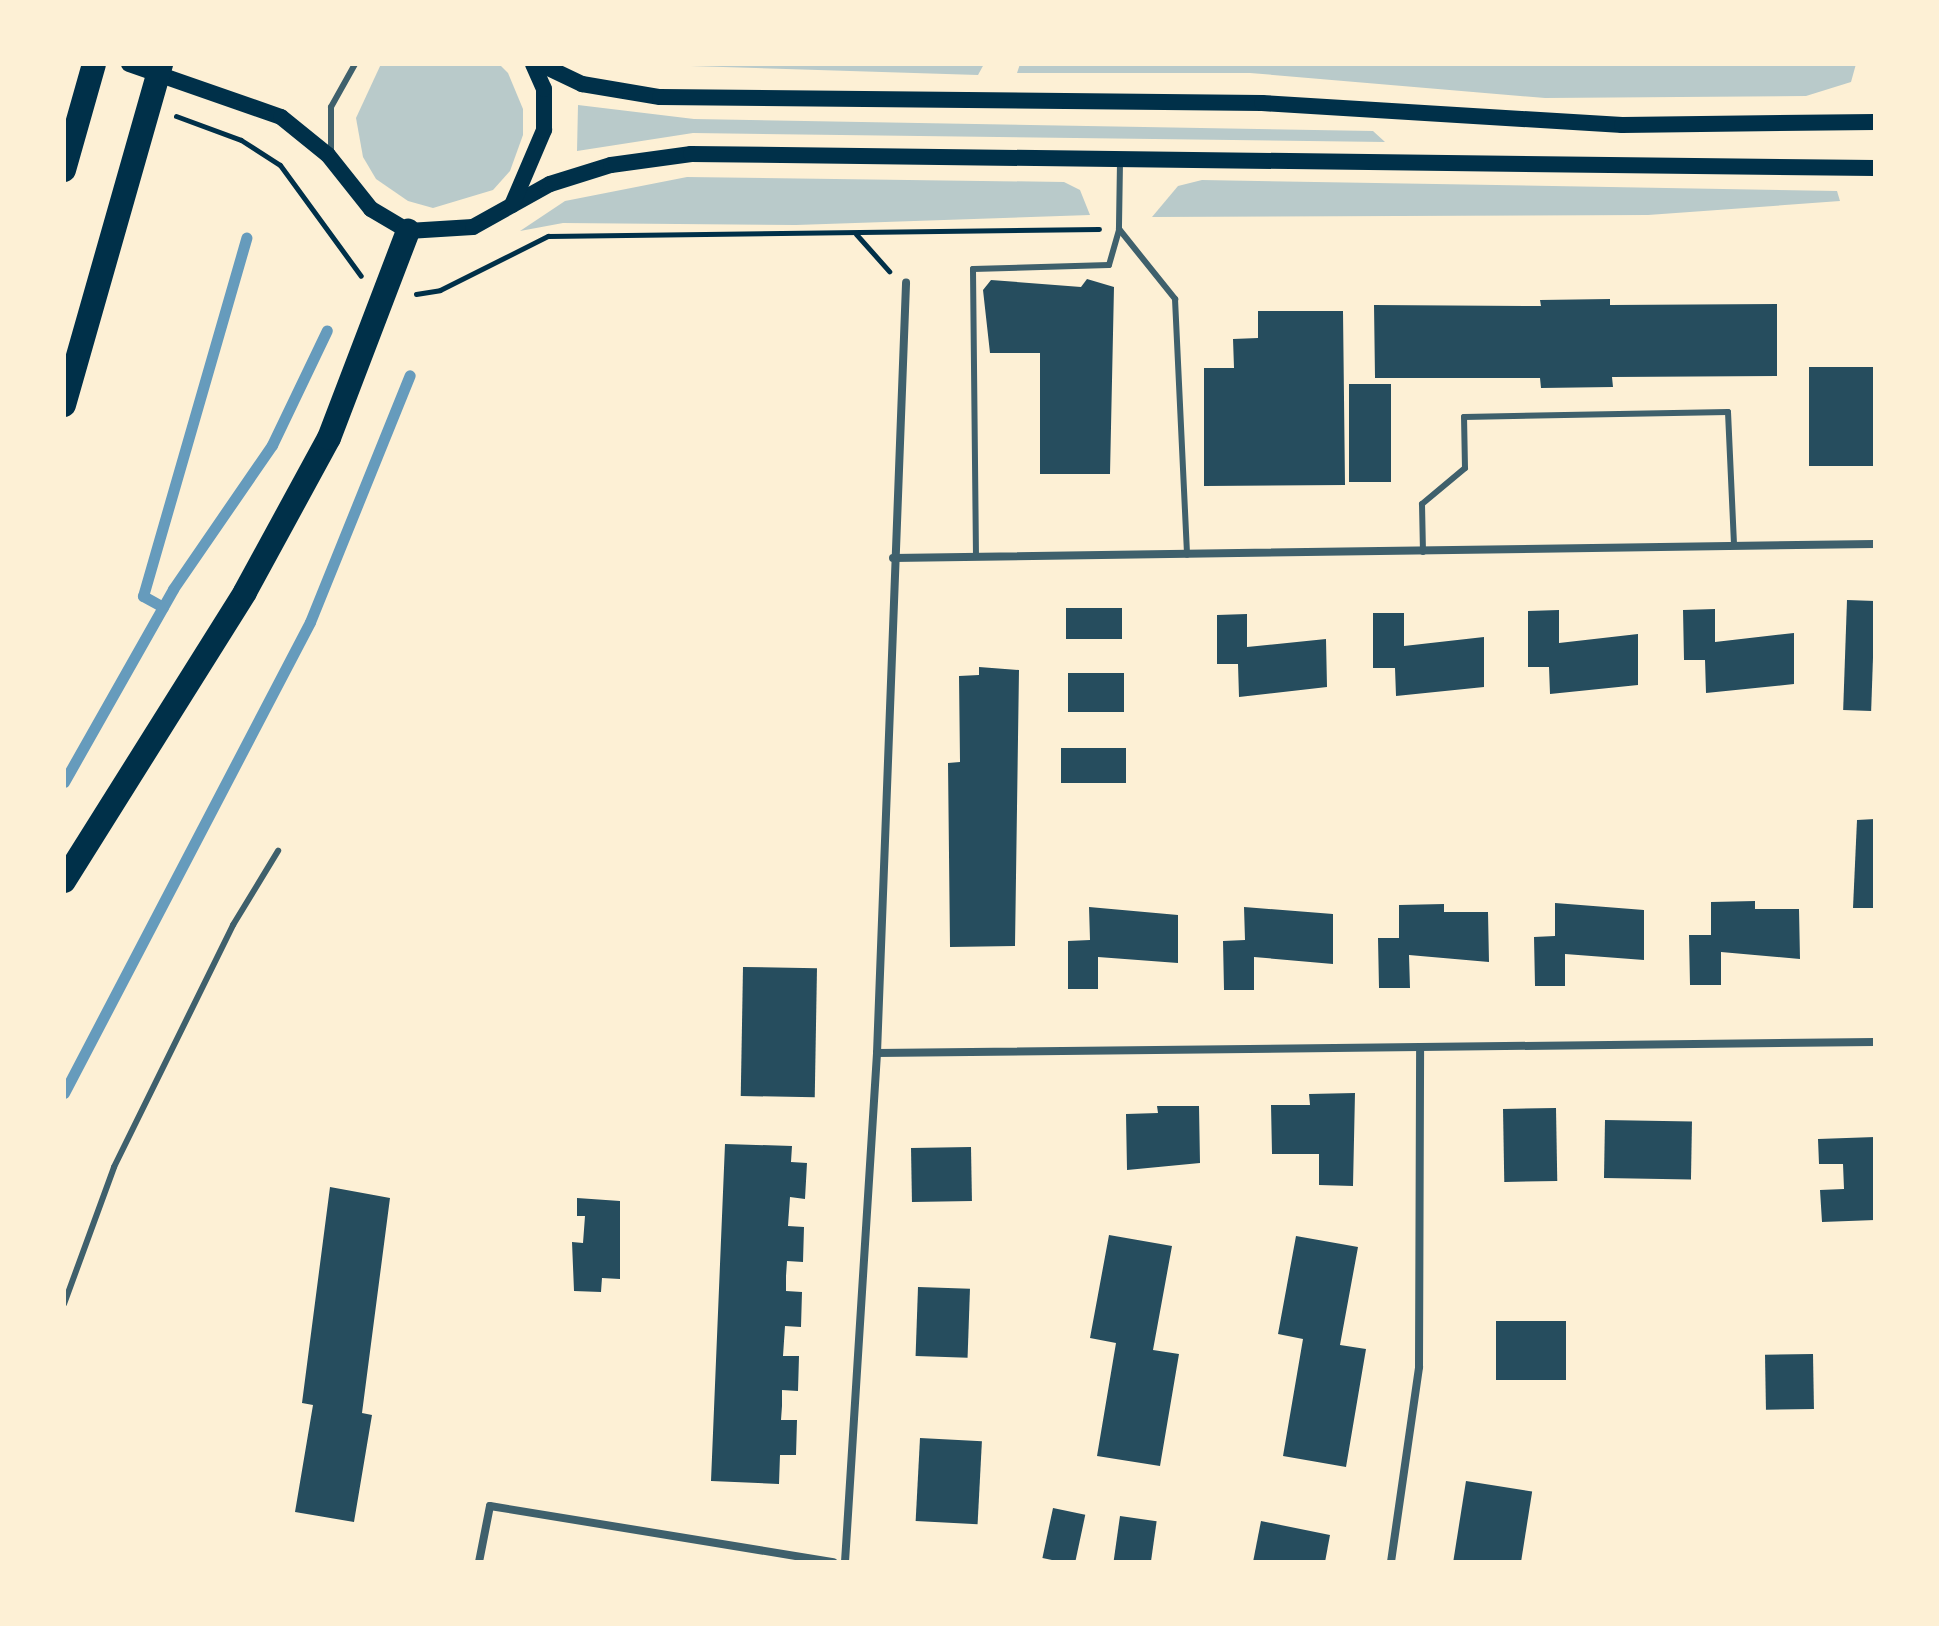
<!DOCTYPE html>
<html>
<head>
<meta charset="utf-8">
<style>
	body { margin:0 }
	#map { position:relative; width:1939px; height:1626px; overflow:hidden; background:#fdf0d5; font-family:Mulish,sans-serif }
	div>[style] { position:absolute }
	[style*='--x'] { left:calc(var(--x)*1px); top:calc(var(--y)*1px); width:calc(var(--w)*1px); rotate:calc(var(--a)*1deg) }
	.green>* { inset:0; background:#b9caca }
	.stream>* { height:11px; margin:-5.5px; padding:0 5.5px; transform-origin:5.5px; border-radius:5.5px; background:#669bbc }
	.building>* { inset:0; background:#264d5e; transform-origin:0 0 }
	.path>* { height:5px; margin:-2.5px; padding:0 2.5px; transform-origin:2.5px; border-radius:2.5px; background:#003049 }
	.service>* { height:6px; margin:-3px; padding:0 3px; transform-origin:3px; border-radius:3px; background:#3f606c }
	.minor>* { height:8px; margin:-4px; padding:0 4px; transform-origin:4px; border-radius:4px; background:#3f606c }
	.secondary>* { height:16px; margin:-8px; padding:0 8px; transform-origin:8px; border-radius:8px; background:#003049 }
	.motorway>* { height:24px; margin:-12px; padding:0 12px; transform-origin:12px; border-radius:12px; background:#003049 }
	span { translate:-50% -50%; white-space:nowrap; text-align:center; line-height:1.15; -webkit-text-stroke:8px #fdf0d5; paint-order:stroke }
	.frame { position:absolute; inset:0; border:66px solid #fdf0d5; pointer-events:none }
</style>
</head>
<body>
<div id="map">
	<div class="green">
		<div style="clip-path:polygon(381px 64px,499px 64px,508px 73px,523px 109px,523px 135px,510px 171px,493px 190px,433px 208px,408px 201px,376px 179px,363px 157px,356px 118px)"></div>
		<div style="clip-path:polygon(625px 64px,984px 64px,978px 75px)"></div>
		<div style="clip-path:polygon(1020px 64px,1856px 64px,1851px 82px,1806px 96px,1545px 98px,1250px 73px,1017px 73px)"></div>
		<div style="clip-path:polygon(578px 105px,694px 119px,1373px 131px,1385px 142px,693px 133px,577px 151px)"></div>
		<div style="clip-path:polygon(687px 177px,1064px 182px,1080px 190px,1090px 215px,796px 225px,563px 223px,520px 231px,565px 201px)"></div>
		<div style="clip-path:polygon(1202px 180px,1837px 191px,1840px 201px,1648px 215px,1152px 217px,1178px 186px)"></div>
	</div>
	<div class="stream">
		<div style="--x:163;--y:607;--w:23;--a:-151"></div>
		<div style="--x:143;--y:596;--w:373;--a:-73.9"></div>
		<div style="--x:64;--y:782;--w:222;--a:-60.5"></div>
		<div style="--x:173;--y:589;--w:175;--a:-55.5"></div>
		<div style="--x:272;--y:445;--w:127;--a:-64.4"></div>
		<div style="--x:64;--y:1093;--w:531;--a:-62.42"></div>
		<div style="--x:310;--y:622;--w:266;--a:-68"></div>
	</div>
	<div class="building">
		<div style="clip-path:polygon(1087px 279px,1114px 287px,1110px 474px,1040px 474px,1040px 353px,990px 353px,983px 290px,991px 280px,1081px 287px)"></div>
		<div style="clip-path:polygon(1610px 299px,1610px 305px,1777px 304px,1777px 376px,1612px 377px,1613px 387px,1541px 388px,1540px 378px,1375px 378px,1374px 305px,1541px 306px,1540px 300px)"></div>
		<div style="clip-path:polygon(1258px 311px,1343px 311px,1345px 485px,1204px 486px,1204px 368px,1234px 368px,1233px 339px,1258px 338px)"></div>
		<div style="left:1875px;top:367px;width:99px;height:66px;rotate:90deg"></div>
		<div style="left:1349px;top:384px;width:42px;height:98px"></div>
		<div style="left:1847px;top:600px;width:28px;height:110px;rotate:2deg"></div>
		<div style="left:1066px;top:608px;width:56px;height:31px"></div>
		<div style="clip-path:polygon(1715px 609px,1715px 642px,1794px 633px,1794px 684px,1706px 693px,1705px 660px,1684px 660px,1683px 610px)"></div>
		<div style="clip-path:polygon(1559px 610px,1559px 643px,1638px 634px,1638px 685px,1550px 694px,1549px 667px,1528px 667px,1528px 611px)"></div>
		<div style="clip-path:polygon(1373px 613px,1404px 613px,1404px 646px,1484px 637px,1484px 687px,1396px 696px,1395px 668px,1373px 668px)"></div>
		<div style="clip-path:polygon(1247px 614px,1247px 647px,1326px 639px,1327px 687px,1239px 697px,1238px 664px,1217px 664px,1217px 615px)"></div>
		<div style="clip-path:polygon(979px 667px,1019px 670px,1015px 946px,950px 947px,948px 763px,960px 762px,959px 676px,979px 675px)"></div>
		<div style="left:1068px;top:673px;width:56px;height:39px"></div>
		<div style="left:1061px;top:748px;width:65px;height:35px"></div>
		<div style="clip-path:polygon(1875px 819px,1875px 908px,1853px 908px,1857px 820px)"></div>
		<div style="clip-path:polygon(1755px 901px,1755px 909px,1799px 909px,1800px 959px,1721px 952px,1721px 985px,1690px 985px,1689px 935px,1711px 935px,1711px 902px)"></div>
		<div style="clip-path:polygon(1555px 903px,1644px 910px,1644px 960px,1565px 954px,1565px 986px,1535px 986px,1534px 937px,1555px 936px)"></div>
		<div style="clip-path:polygon(1444px 904px,1444px 912px,1488px 912px,1489px 962px,1409px 955px,1410px 988px,1379px 988px,1378px 938px,1399px 938px,1399px 905px)"></div>
		<div style="clip-path:polygon(1089px 907px,1178px 915px,1178px 963px,1098px 957px,1098px 989px,1068px 989px,1068px 941px,1090px 940px)"></div>
		<div style="clip-path:polygon(1244px 907px,1333px 914px,1333px 964px,1254px 957px,1254px 990px,1224px 990px,1223px 941px,1245px 940px)"></div>
		<div style="left:743px;top:967px;width:74px;height:129px;rotate:1deg"></div>
		<div style="clip-path:polygon(1355px 1093px,1353px 1186px,1319px 1185px,1319px 1154px,1272px 1154px,1271px 1105px,1310px 1105px,1309px 1094px)"></div>
		<div style="clip-path:polygon(1157px 1106px,1199px 1106px,1200px 1163px,1127px 1170px,1126px 1114px,1158px 1113px)"></div>
		<div style="left:1556px;top:1108px;width:73px;height:53px;rotate:89deg"></div>
		<div style="left:1605px;top:1120px;width:87px;height:58px;rotate:1deg"></div>
		<div style="clip-path:polygon(1875px 1137px,1875px 1220px,1822px 1222px,1820px 1190px,1844px 1189px,1843px 1164px,1819px 1164px,1818px 1139px)"></div>
		<div style="clip-path:polygon(725px 1144px,792px 1146px,791px 1162px,807px 1163px,805px 1199px,790px 1197px,788px 1226px,804px 1227px,803px 1262px,787px 1261px,786px 1276px,786px 1291px,802px 1292px,801px 1327px,785px 1326px,783px 1356px,799px 1356px,798px 1391px,782px 1390px,782px 1406px,781px 1420px,797px 1420px,796px 1455px,780px 1455px,779px 1484px,711px 1481px)"></div>
		<div style="left:971px;top:1147px;width:54px;height:60px;rotate:89deg"></div>
		<div style="clip-path:polygon(330px 1187px,390px 1198px,362px 1413px,372px 1415px,354px 1522px,295px 1512px,313px 1405px,302px 1403px)"></div>
		<div style="clip-path:polygon(577px 1198px,620px 1201px,620px 1279px,602px 1278px,601px 1292px,574px 1291px,572px 1242px,583px 1243px,585px 1216px,577px 1216px)"></div>
		<div style="clip-path:polygon(1109px 1235px,1172px 1246px,1153px 1350px,1179px 1354px,1160px 1466px,1097px 1456px,1116px 1343px,1090px 1338px)"></div>
		<div style="clip-path:polygon(1296px 1236px,1358px 1247px,1340px 1345px,1366px 1349px,1346px 1467px,1283px 1456px,1303px 1339px,1278px 1334px)"></div>
		<div style="left:918px;top:1287px;width:52px;height:69px;rotate:2deg"></div>
		<div style="left:1496px;top:1321px;width:70px;height:59px"></div>
		<div style="left:1813px;top:1354px;width:55px;height:48px;rotate:89deg"></div>
		<div style="left:920px;top:1438px;width:62px;height:83px;rotate:3deg"></div>
		<div style="left:1466px;top:1481px;width:67px;height:82px;rotate:9deg"></div>
		<div style="left:1053px;top:1508px;width:33px;height:51px;rotate:12deg"></div>
		<div style="left:1120px;top:1516px;width:37px;height:46px;rotate:8deg"></div>
		<div style="clip-path:polygon(1261px 1521px,1330px 1535px,1325px 1562px,1253px 1562px)"></div>
	</div>
	<div class="path">
		<div style="--x:176;--y:116;--w:69;--a:20.3"></div>
		<div style="--x:241;--y:140;--w:46;--a:32.7"></div>
		<div style="--x:280;--y:165;--w:137;--a:53.9"></div>
		<div style="--x:856;--y:234;--w:50;--a:48.3"></div>
		<div style="--x:416;--y:294;--w:24;--a:-9"></div>
		<div style="--x:440;--y:290;--w:121;--a:-26.6"></div>
		<div style="--x:548;--y:236;--w:551;--a:-0.73"></div>
	</div>
	<div class="service">
		<div style="--x:331;--y:153;--w:46;--a:-90"></div>
		<div style="--x:331;--y:107;--w:49;--a:-60.8"></div>
		<div style="--x:1120;--y:162;--w:67;--a:90.9"></div>
		<div style="--x:1119;--y:229;--w:90;--a:51.3"></div>
		<div style="--x:1175;--y:299;--w:256;--a:87.3"></div>
		<div style="--x:1423;--y:552;--w:48;--a:-91.2"></div>
		<div style="--x:1422;--y:504;--w:56;--a:-39.9"></div>
		<div style="--x:1465;--y:468;--w:51;--a:-91.1"></div>
		<div style="--x:1464;--y:417;--w:264;--a:-1.1"></div>
		<div style="--x:1728;--y:412;--w:134;--a:87.4"></div>
		<div style="--x:976;--y:557;--w:288;--a:-90.6"></div>
		<div style="--x:973;--y:269;--w:136;--a:-1.7"></div>
		<div style="--x:1109;--y:265;--w:37;--a:-74"></div>
		<div style="--x:64;--y:1304;--w:146;--a:-69.9"></div>
		<div style="--x:114;--y:1167;--w:270;--a:-63.8"></div>
		<div style="--x:233;--y:925;--w:87;--a:-58.7"></div>
	</div>
	<div class="minor">
		<div style="--x:893;--y:558;--w:982;--a:-0.82"></div>
		<div style="--x:877;--y:1053;--w:998;--a:-0.63"></div>
		<div style="--x:479;--y:1562;--w:57;--a:-78.9"></div>
		<div style="--x:490;--y:1506;--w:348;--a:9.3"></div>
		<div style="--x:845;--y:1562;--w:510;--a:-86.4"></div>
		<div style="--x:877;--y:1053;--w:771;--a:-87.84"></div>
		<div style="--x:1391;--y:1562;--w:197;--a:-81.8"></div>
		<div style="--x:1419;--y:1367;--w:318;--a:-89.8"></div>
	</div>
	<div class="secondary">
		<div style="--x:129;--y:64;--w:161;--a:19.2"></div>
		<div style="--x:281;--y:117;--w:60;--a:39"></div>
		<div style="--x:328;--y:155;--w:69;--a:51.5"></div>
		<div style="--x:371;--y:209;--w:43;--a:30.7"></div>
		<div style="--x:408;--y:231;--w:65;--a:-3.5"></div>
		<div style="--x:473;--y:227;--w:88;--a:-29.2"></div>
		<div style="--x:550;--y:184;--w:64;--a:-17.3"></div>
		<div style="--x:611;--y:165;--w:81;--a:-7.8"></div>
		<div style="--x:691;--y:154;--w:1184;--a:0.68"></div>
		<div style="--x:540;--y:64;--w:47;--a:25.5"></div>
		<div style="--x:582;--y:84;--w:79;--a:9.5"></div>
		<div style="--x:660;--y:97;--w:602;--a:0.57"></div>
		<div style="--x:1262;--y:103;--w:361;--a:3.5"></div>
		<div style="--x:1622;--y:125;--w:253;--a:-0.7"></div>
		<div style="--x:512;--y:205;--w:82;--a:-66.9"></div>
		<div style="--x:544;--y:130;--w:41;--a:-90"></div>
		<div style="--x:544;--y:89;--w:27;--a:-114"></div>
	</div>
	<div class="motorway">
		<div style="--x:64;--y:170;--w:110;--a:-74.2"></div>
		<div style="--x:64;--y:405;--w:355;--a:-74.1"></div>
		<div style="--x:64;--y:881;--w:341;--a:-57.9"></div>
		<div style="--x:245;--y:592;--w:175;--a:-61.4"></div>
		<div style="--x:329;--y:438;--w:222;--a:-69.1"></div>
	</div>
	<div class="frame"></div>
</div>
</body>
</html>
